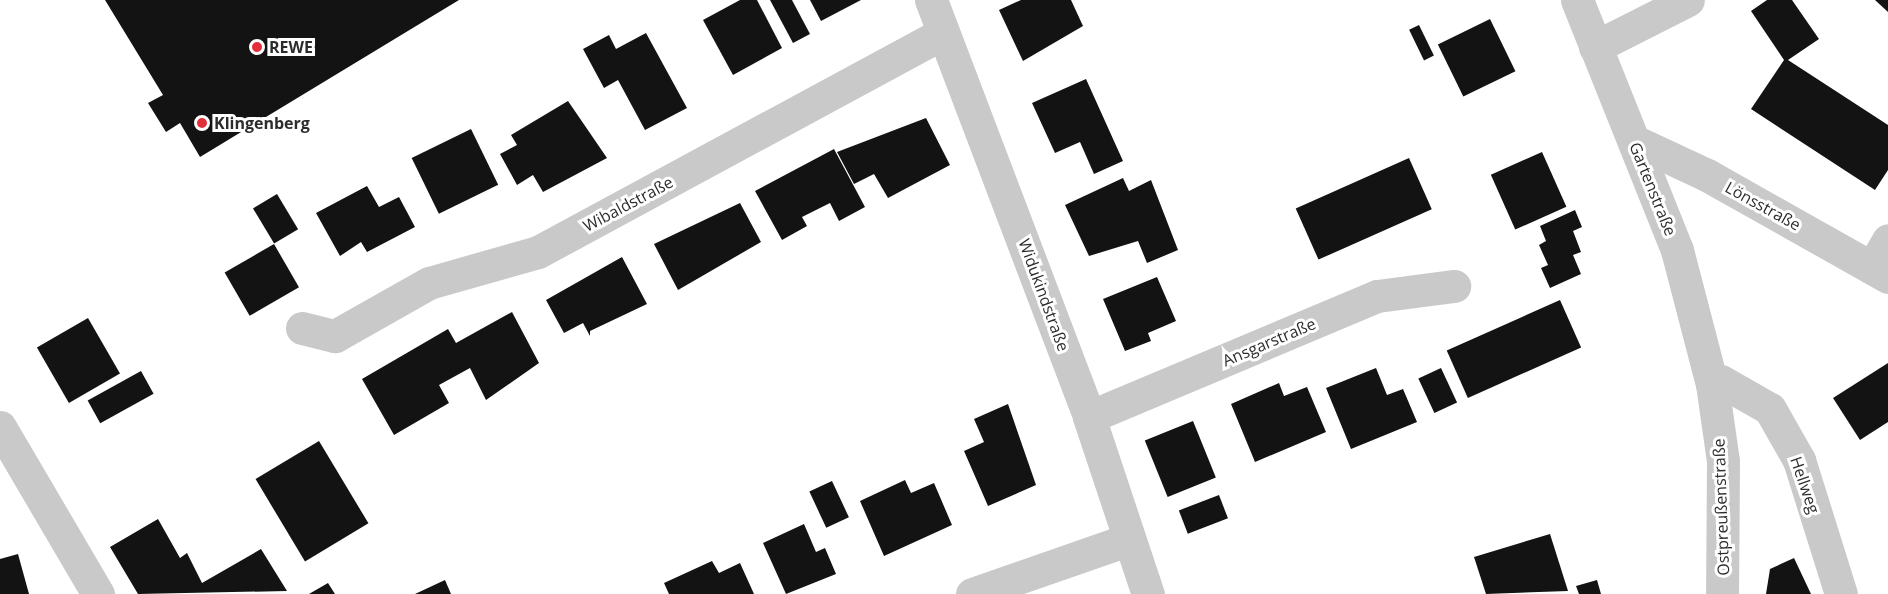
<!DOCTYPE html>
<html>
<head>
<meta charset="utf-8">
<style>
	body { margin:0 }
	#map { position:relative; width:1888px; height:594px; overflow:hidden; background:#fff; font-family:"Open Sans",sans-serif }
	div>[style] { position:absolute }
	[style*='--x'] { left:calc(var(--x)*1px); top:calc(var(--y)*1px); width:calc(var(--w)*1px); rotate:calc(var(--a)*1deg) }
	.building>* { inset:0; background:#131313; transform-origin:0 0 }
	.minor>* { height:33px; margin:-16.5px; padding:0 16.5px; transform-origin:16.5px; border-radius:16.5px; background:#c9c9c9 }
	.dots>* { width:16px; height:16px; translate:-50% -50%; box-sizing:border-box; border:3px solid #fff; border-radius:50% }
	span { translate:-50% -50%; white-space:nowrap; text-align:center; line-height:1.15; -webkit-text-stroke:6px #fff; paint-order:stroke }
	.poi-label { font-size:16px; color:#2c2c2c; font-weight:700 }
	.left { translate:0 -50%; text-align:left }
	.street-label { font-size:16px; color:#2c2c2c }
</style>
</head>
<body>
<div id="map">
	<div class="building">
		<div style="clip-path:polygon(105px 0,459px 0,200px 157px,180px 123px,166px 132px,148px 103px,163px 95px)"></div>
		<div style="clip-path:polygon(740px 0,757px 0,782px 48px,733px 75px,703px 20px)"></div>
		<div style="clip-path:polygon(770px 0,792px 0,810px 34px,793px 43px)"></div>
		<div style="clip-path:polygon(810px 0,861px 0,821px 21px)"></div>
		<div style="clip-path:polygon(1021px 0,1071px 0,1083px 26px,1023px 61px,999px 10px)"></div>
		<div style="clip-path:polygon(1767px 0,1792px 0,1819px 39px,1788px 60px,1888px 125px,1888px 170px,1875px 190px,1751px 109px,1784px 60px,1751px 11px)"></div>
		<div style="clip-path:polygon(1875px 0,1888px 0,1888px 12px)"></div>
		<div style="left:1490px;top:19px;width:58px;height:58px;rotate:64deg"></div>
		<div style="left:1419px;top:25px;width:34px;height:11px;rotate:64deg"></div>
		<div style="clip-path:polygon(646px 33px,687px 108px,645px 130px,618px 80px,604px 88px,583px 49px,609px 35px,616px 49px)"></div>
		<div style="clip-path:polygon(1086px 79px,1123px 161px,1094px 174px,1080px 142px,1055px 153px,1032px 103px)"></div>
		<div style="clip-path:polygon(568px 101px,607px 158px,543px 192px,533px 175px,517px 185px,500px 154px,517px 145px,511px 135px)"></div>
		<div style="clip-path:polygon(926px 118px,950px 165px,888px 198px,874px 174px,854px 184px,837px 152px)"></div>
		<div style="left:471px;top:129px;width:62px;height:66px;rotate:64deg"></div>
		<div style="clip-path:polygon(834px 149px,865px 207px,839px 221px,830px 203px,802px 217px,807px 226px,782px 240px,755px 191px)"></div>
		<div style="left:1542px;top:152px;width:60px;height:56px;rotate:66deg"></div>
		<div style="left:1409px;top:158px;width:56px;height:124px;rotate:66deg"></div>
		<div style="clip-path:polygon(1123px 178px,1129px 191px,1151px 180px,1178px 250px,1147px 263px,1138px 241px,1089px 256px,1065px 205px)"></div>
		<div style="clip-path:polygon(367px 186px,379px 207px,399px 197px,415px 227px,367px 252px,361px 242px,340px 256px,316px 213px)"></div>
		<div style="left:277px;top:194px;width:41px;height:28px;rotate:59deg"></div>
		<div style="clip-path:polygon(740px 203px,761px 242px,678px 290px,654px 244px)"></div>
		<div style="clip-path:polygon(1575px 210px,1582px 227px,1573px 231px,1581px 252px,1573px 255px,1581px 274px,1550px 288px,1541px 268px,1548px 265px,1539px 245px,1546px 241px,1540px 226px)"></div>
		<div style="left:274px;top:244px;width:50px;height:57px;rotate:60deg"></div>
		<div style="clip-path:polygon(622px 257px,647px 304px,590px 331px,590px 336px,583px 323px,564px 333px,546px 300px)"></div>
		<div style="clip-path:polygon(1157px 277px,1176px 321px,1148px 333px,1151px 341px,1125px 351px,1103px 299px)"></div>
		<div style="left:1560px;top:300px;width:52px;height:124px;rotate:66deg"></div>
		<div style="clip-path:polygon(512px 312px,539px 363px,486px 400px,470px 368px,439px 385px,449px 403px,394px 435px,362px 379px,448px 329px,456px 343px)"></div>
		<div style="left:88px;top:318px;width:64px;height:59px;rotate:60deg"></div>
		<div style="clip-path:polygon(1888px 363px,1888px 422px,1860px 440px,1833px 398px)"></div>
		<div style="clip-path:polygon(1376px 368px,1387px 395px,1403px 389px,1417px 422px,1351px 449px,1326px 388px)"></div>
		<div style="left:1441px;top:368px;width:38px;height:25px;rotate:65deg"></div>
		<div style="left:141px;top:371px;width:26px;height:61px;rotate:61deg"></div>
		<div style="clip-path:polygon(1279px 383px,1284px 396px,1307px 387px,1326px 432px,1255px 462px,1231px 404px)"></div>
		<div style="clip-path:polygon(1008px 404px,1036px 485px,988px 506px,964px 451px,984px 442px,974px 419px)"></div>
		<div style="left:1193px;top:421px;width:61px;height:52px;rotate:68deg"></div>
		<div style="left:319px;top:441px;width:96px;height:74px;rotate:59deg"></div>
		<div style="clip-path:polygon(905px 480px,911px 493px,934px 483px,952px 525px,884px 556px,860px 501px)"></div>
		<div style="left:832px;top:481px;width:40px;height:25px;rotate:65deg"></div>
		<div style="left:1219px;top:495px;width:25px;height:43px;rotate:69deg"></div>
		<div style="clip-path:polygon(158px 519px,180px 558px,187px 553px,202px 583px,261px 549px,287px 591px,138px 594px,110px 547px)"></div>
		<div style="clip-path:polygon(804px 524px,816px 552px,825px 548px,836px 574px,786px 594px,763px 543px)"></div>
		<div style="clip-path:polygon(1550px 534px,1568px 591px,1486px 594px,1474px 557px)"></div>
		<div style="clip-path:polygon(18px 554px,29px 594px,0 594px,0 559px)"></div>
		<div style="clip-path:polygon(1794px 558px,1811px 594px,1766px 594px,1770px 569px)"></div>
		<div style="clip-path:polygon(712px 561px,719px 573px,740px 563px,754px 594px,669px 594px,664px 583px)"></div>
		<div style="clip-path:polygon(445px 580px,451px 594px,415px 594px)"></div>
		<div style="clip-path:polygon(1597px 580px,1601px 594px,1579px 594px,1576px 586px)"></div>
		<div style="clip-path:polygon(328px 583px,335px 594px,309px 594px)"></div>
	</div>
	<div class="minor">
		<div style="--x:931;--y:0;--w:446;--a:69.2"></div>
		<div style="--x:1089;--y:417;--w:187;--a:71.6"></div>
		<div style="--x:1577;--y:0;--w:269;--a:68.2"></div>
		<div style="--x:1677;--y:250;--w:138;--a:75.4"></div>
		<div style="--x:1712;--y:384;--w:78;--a:81.9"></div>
		<div style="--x:1723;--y:461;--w:133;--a:90.4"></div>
		<div style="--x:1595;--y:47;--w:104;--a:-26.8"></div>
		<div style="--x:1634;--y:141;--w:81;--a:25"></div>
		<div style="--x:1707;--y:175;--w:208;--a:29.4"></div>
		<div style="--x:1872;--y:268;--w:32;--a:-60"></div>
		<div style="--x:302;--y:328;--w:34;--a:14"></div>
		<div style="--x:335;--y:336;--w:108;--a:-29.4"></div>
		<div style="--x:429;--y:283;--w:113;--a:-15.9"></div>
		<div style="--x:538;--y:252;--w:459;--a:-28.4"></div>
		<div style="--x:1712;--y:384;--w:9;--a:-18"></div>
		<div style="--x:1721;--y:381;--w:56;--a:29.7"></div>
		<div style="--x:1770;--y:409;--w:59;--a:60.4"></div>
		<div style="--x:1799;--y:460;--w:140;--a:72.6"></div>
		<div style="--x:1089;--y:417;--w:312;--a:-22.8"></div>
		<div style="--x:1377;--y:296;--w:78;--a:-7.4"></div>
		<div style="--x:0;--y:427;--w:194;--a:59.6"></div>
		<div style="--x:972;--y:594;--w:164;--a:-19.2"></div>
	</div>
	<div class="dots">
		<div style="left:257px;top:47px;background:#e2303a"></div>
		<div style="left:202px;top:123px;background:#e2303a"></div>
	</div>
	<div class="poi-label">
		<span class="left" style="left:269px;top:47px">REWE</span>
		<span class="left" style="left:214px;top:123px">Klingenberg</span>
	</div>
	<div class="street-label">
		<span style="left:1653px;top:189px;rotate:68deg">Gartenstraße</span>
		<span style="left:628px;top:204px;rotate:-28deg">Wibaldstraße</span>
		<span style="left:1763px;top:206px;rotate:29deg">Lönsstraße</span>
		<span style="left:1044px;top:295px;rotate:70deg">Widukindstraße</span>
		<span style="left:1269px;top:342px;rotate:-23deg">Ansgarstraße</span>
		<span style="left:1805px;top:485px;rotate:71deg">Hellweg</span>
		<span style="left:1721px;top:507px;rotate:-92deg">Ostpreußenstraße</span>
	</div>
</div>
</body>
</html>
